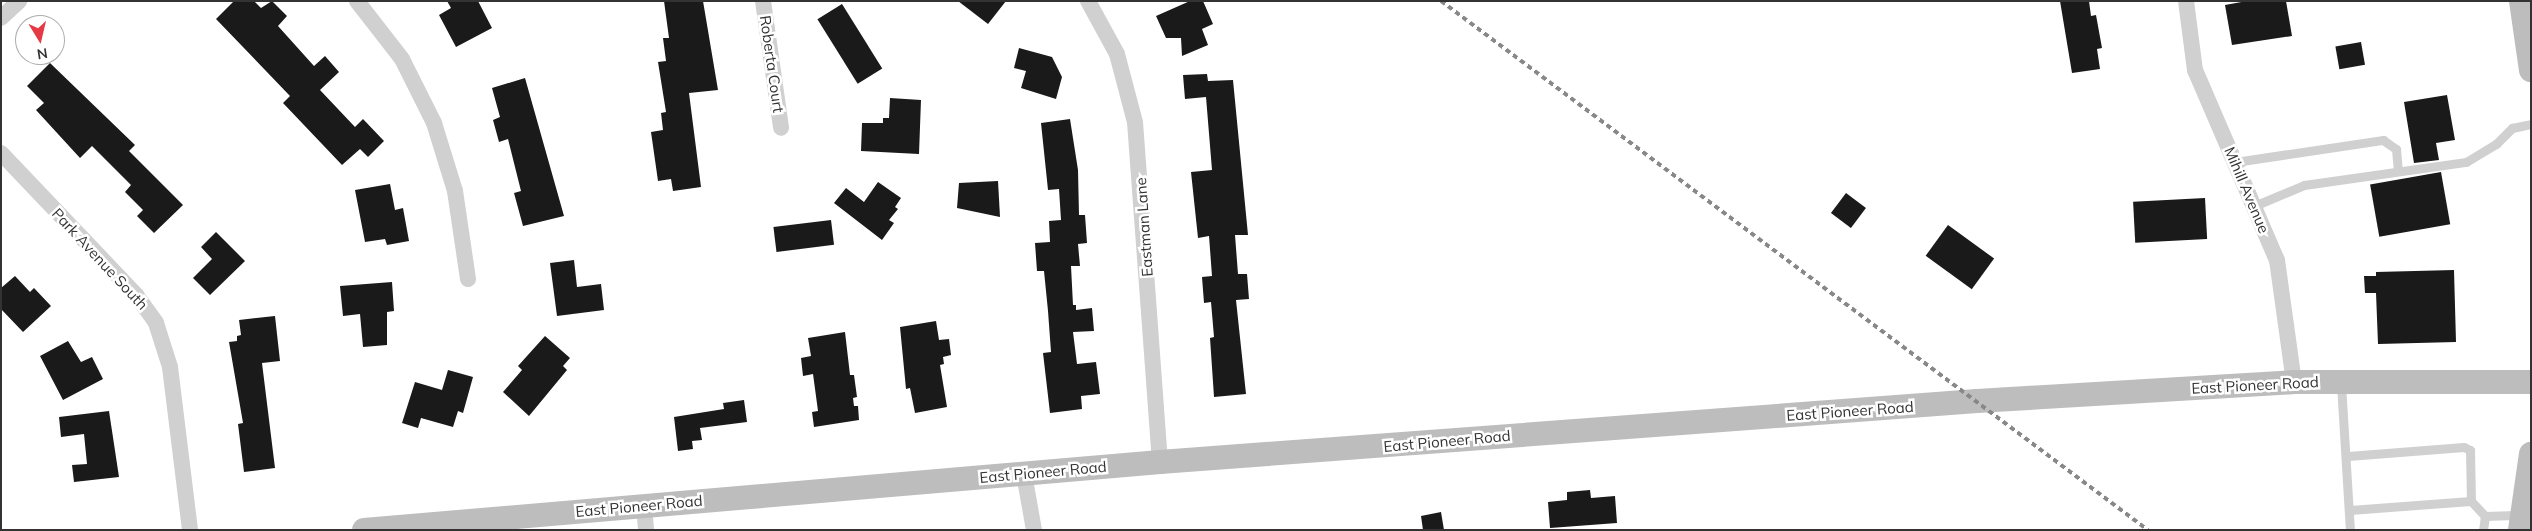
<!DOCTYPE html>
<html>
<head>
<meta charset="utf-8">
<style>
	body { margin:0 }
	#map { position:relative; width:2532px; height:531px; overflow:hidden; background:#fff; font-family:Mulish,sans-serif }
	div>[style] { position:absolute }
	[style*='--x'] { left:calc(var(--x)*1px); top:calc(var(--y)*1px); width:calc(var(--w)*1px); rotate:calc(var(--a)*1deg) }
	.building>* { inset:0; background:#1a1a1a; transform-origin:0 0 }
	.service>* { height:9px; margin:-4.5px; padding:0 4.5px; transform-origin:4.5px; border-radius:4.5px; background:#d0d0d0 }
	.minor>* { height:16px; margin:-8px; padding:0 8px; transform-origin:8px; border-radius:8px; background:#d0d0d0 }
	.secondary>* { height:24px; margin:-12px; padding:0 12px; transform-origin:12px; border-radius:12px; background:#bdbdbd }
	.rail>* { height:4px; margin-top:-2px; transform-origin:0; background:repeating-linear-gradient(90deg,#888 0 5px,transparent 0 9px) }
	span { translate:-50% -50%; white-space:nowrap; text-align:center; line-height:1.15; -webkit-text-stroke:5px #fff; paint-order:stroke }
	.street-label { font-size:15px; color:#333 }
	.frame { position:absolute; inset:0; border:2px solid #333; pointer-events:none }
	.north { position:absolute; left:15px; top:15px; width:50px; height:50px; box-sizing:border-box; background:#fff; border:1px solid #adadad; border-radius:50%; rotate:171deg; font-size:14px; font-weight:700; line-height:20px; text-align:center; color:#333 }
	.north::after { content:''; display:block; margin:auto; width:18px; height:22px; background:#e63946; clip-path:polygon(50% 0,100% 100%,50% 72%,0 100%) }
</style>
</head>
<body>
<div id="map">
	<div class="building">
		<div style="clip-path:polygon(234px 1px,254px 1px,261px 8px,272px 1px,287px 16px,278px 26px,314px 66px,325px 56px,339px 72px,320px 90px,355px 127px,363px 119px,384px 141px,368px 157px,360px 149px,342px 165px,283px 103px,290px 96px,216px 19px)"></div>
		<div style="clip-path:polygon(447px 1px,478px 1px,492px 28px,456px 47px,439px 15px,451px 8px)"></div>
		<div style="clip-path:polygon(664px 1px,703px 1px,718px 90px,689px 93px,701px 187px,673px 191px,671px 179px,658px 181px,651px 132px,663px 130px,661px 113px,666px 112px,658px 62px,666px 61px,663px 38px,669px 38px)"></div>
		<div style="clip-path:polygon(958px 1px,1006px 1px,988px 24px)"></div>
		<div style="clip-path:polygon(1190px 1px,1203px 1px,1213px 24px,1202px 29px,1208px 45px,1182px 56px,1181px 38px,1166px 38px,1156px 16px)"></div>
		<div style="clip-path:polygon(2060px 1px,2089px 1px,2091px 16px,2096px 15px,2102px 48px,2097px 49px,2100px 69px,2072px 73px)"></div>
		<div style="clip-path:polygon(2247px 1px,2286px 1px,2292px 36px,2232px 45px,2225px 5px)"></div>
		<div style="left:842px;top:4px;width:76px;height:29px;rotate:58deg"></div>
		<div style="left:2361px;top:42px;width:23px;height:26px;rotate:80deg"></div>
		<div style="clip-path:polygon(1019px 48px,1052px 57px,1062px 77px,1056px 99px,1021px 88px,1026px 71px,1014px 68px)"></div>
		<div style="clip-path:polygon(50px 63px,135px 145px,129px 151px,183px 205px,154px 233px,137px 216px,143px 210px,125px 192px,131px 185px,92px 146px,80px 158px,36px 110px,44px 103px,27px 86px)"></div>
		<div style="clip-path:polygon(1207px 74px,1208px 81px,1233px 80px,1248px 235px,1235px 235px,1238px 274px,1247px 274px,1249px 299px,1236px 300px,1246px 394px,1214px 397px,1210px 338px,1214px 337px,1211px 302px,1204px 303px,1202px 277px,1212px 276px,1209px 236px,1198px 238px,1191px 172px,1212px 170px,1206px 97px,1185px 99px,1183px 75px)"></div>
		<div style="clip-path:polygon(525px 78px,564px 216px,523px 226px,514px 193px,521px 191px,508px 139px,499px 142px,493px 120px,500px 117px,492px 88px)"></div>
		<div style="clip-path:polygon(2447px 95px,2455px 140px,2436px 143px,2439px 160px,2414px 163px,2404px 102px)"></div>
		<div style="clip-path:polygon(890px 98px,921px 100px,919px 154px,861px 151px,862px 123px,883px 123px,883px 118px,889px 118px)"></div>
		<div style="clip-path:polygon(1070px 119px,1078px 170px,1079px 215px,1085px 215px,1087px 243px,1078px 244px,1080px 266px,1071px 266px,1073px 305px,1076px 305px,1076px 310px,1092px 308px,1094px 331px,1073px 332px,1077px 364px,1096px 362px,1100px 394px,1081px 396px,1082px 409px,1050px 413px,1043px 353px,1051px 352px,1048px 311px,1044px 271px,1037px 271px,1035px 243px,1050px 242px,1049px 221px,1061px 220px,1059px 189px,1048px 190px,1041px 123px)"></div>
		<div style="left:2441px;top:172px;width:53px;height:72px;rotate:80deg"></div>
		<div style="clip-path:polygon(998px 181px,1000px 217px,957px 208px,959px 183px)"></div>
		<div style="clip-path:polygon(878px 182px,901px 198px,895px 207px,898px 209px,889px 220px,894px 223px,882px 240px,834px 203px,846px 188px,864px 202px)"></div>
		<div style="clip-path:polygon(390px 184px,395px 210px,403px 208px,409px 241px,387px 245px,385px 239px,365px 242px,355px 190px)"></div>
		<div style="left:1846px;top:193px;width:25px;height:25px;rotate:37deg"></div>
		<div style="left:2205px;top:198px;width:41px;height:72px;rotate:87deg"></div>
		<div style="left:831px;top:220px;width:25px;height:58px;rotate:83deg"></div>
		<div style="left:1948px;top:225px;width:57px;height:38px;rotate:36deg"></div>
		<div style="clip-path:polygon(216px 232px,245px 261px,210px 295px,193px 278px,212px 259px,201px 247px)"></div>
		<div style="clip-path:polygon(574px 260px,577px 287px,601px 284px,604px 310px,557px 316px,550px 263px)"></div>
		<div style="clip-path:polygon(2454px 270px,2456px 342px,2378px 344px,2376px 293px,2365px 293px,2364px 276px,2376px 276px,2376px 272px)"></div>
		<div style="clip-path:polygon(15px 276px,30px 292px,34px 288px,51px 306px,23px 332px,1px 309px,1px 288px)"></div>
		<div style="clip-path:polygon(392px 282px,394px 311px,387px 312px,387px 345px,363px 347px,360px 314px,343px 316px,340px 286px)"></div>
		<div style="clip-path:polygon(275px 316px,280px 361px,262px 363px,275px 468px,244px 472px,238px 424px,243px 423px,229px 342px,237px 341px,237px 336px,241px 335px,239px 320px)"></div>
		<div style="clip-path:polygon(936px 321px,939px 340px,949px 339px,951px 355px,943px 357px,944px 364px,940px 365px,947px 407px,915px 413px,910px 388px,906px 389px,900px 327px)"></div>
		<div style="clip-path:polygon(845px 332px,850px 375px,854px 375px,857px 397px,853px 398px,854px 406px,858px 406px,859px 420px,814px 427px,812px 412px,818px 411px,813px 374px,803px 376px,801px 358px,811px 356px,808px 338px)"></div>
		<div style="clip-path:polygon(545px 336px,570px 358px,563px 366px,567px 370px,529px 416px,503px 392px,522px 370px,518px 366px)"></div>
		<div style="clip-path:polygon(68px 341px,81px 362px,92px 357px,103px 379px,63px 400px,40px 356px)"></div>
		<div style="clip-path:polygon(448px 370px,473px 377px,463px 413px,458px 411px,453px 427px,421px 418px,418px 428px,402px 423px,415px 382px,442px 390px)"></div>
		<div style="clip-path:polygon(744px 400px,747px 422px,700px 428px,702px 440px,692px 441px,693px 449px,678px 451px,674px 417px,724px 409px,723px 403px)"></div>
		<div style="clip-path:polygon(109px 411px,119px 477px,74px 482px,72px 465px,87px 464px,84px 434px,61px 437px,59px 417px)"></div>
		<div style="clip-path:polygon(1590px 490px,1591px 498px,1615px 496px,1617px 523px,1550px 528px,1548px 502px,1567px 500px,1567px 492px)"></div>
		<div style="clip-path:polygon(1441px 512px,1444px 530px,1423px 530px,1421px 516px)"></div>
	</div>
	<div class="service">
		<div style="--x:2235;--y:162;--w:150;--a:-8.5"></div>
		<div style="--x:2383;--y:140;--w:16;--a:35"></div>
		<div style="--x:2396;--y:149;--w:21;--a:85"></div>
		<div style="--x:2254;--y:206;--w:54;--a:-22.8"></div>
		<div style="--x:2304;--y:185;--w:164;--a:-8.1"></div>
		<div style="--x:2466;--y:162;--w:35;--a:-31"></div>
		<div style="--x:2496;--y:144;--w:23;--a:-45"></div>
		<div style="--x:2512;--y:128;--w:19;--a:-12"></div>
		<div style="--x:2341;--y:384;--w:146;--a:86.5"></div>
		<div style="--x:2348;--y:456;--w:116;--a:-4.4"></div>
		<div style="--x:2464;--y:447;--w:7;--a:27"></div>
		<div style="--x:2470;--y:450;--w:51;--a:88.9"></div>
		<div style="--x:2471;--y:501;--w:21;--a:47"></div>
		<div style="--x:2485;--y:516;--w:14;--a:98"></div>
		<div style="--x:2350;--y:510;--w:121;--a:-4.3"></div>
		<div style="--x:2485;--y:516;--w:37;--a:-2"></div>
	</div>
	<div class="minor">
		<div style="--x:357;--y:1;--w:73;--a:52.2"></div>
		<div style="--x:402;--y:59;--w:72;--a:63.4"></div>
		<div style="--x:434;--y:123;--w:71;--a:72.8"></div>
		<div style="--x:455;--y:191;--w:89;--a:81.6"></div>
		<div style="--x:763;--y:1;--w:128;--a:81.9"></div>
		<div style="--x:1088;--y:1;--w:60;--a:61.3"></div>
		<div style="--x:1117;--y:54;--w:70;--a:75.2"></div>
		<div style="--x:1135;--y:122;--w:341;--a:85.8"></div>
		<div style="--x:2186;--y:1;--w:70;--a:82.6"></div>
		<div style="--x:2195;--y:70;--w:207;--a:66.7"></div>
		<div style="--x:2277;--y:260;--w:123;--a:82.1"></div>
		<div style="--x:1;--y:18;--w:25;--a:-43"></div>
		<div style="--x:1;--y:153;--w:196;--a:46.4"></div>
		<div style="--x:136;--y:295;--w:34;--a:54"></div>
		<div style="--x:156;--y:323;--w:46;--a:72.3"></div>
		<div style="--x:170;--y:367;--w:164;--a:83"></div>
		<div style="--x:1024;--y:474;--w:57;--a:79.9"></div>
		<div style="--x:644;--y:506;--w:24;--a:85"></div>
	</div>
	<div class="secondary">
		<div style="--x:2521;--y:1;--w:70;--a:81.8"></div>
		<div style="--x:364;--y:530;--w:799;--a:-4.88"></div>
		<div style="--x:1160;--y:462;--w:819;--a:-4.27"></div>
		<div style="--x:1977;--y:401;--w:318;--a:-3.4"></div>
		<div style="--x:2294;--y:382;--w:237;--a:0"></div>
		<div style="--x:2520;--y:530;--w:77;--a:-81.8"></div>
	</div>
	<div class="rail">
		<div style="--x:1441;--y:1;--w:883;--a:36.81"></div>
	</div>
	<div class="street-label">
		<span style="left:772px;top:64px;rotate:82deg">Roberta Court</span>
		<span style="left:2247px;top:190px;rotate:67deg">Mihill Avenue</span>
		<span style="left:1144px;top:227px;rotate:-94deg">Eastman Lane</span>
		<span style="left:100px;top:259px;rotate:47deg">Park Avenue South</span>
		<span style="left:2255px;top:385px;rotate:-3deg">East Pioneer Road</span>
		<span style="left:1850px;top:411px;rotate:-4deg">East Pioneer Road</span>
		<span style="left:1447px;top:441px;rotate:-5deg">East Pioneer Road</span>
		<span style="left:1043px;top:472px;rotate:-5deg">East Pioneer Road</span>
		<span style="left:639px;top:506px;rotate:-5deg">East Pioneer Road</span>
	</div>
	<div class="frame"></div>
	<div class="north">N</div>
</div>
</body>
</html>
